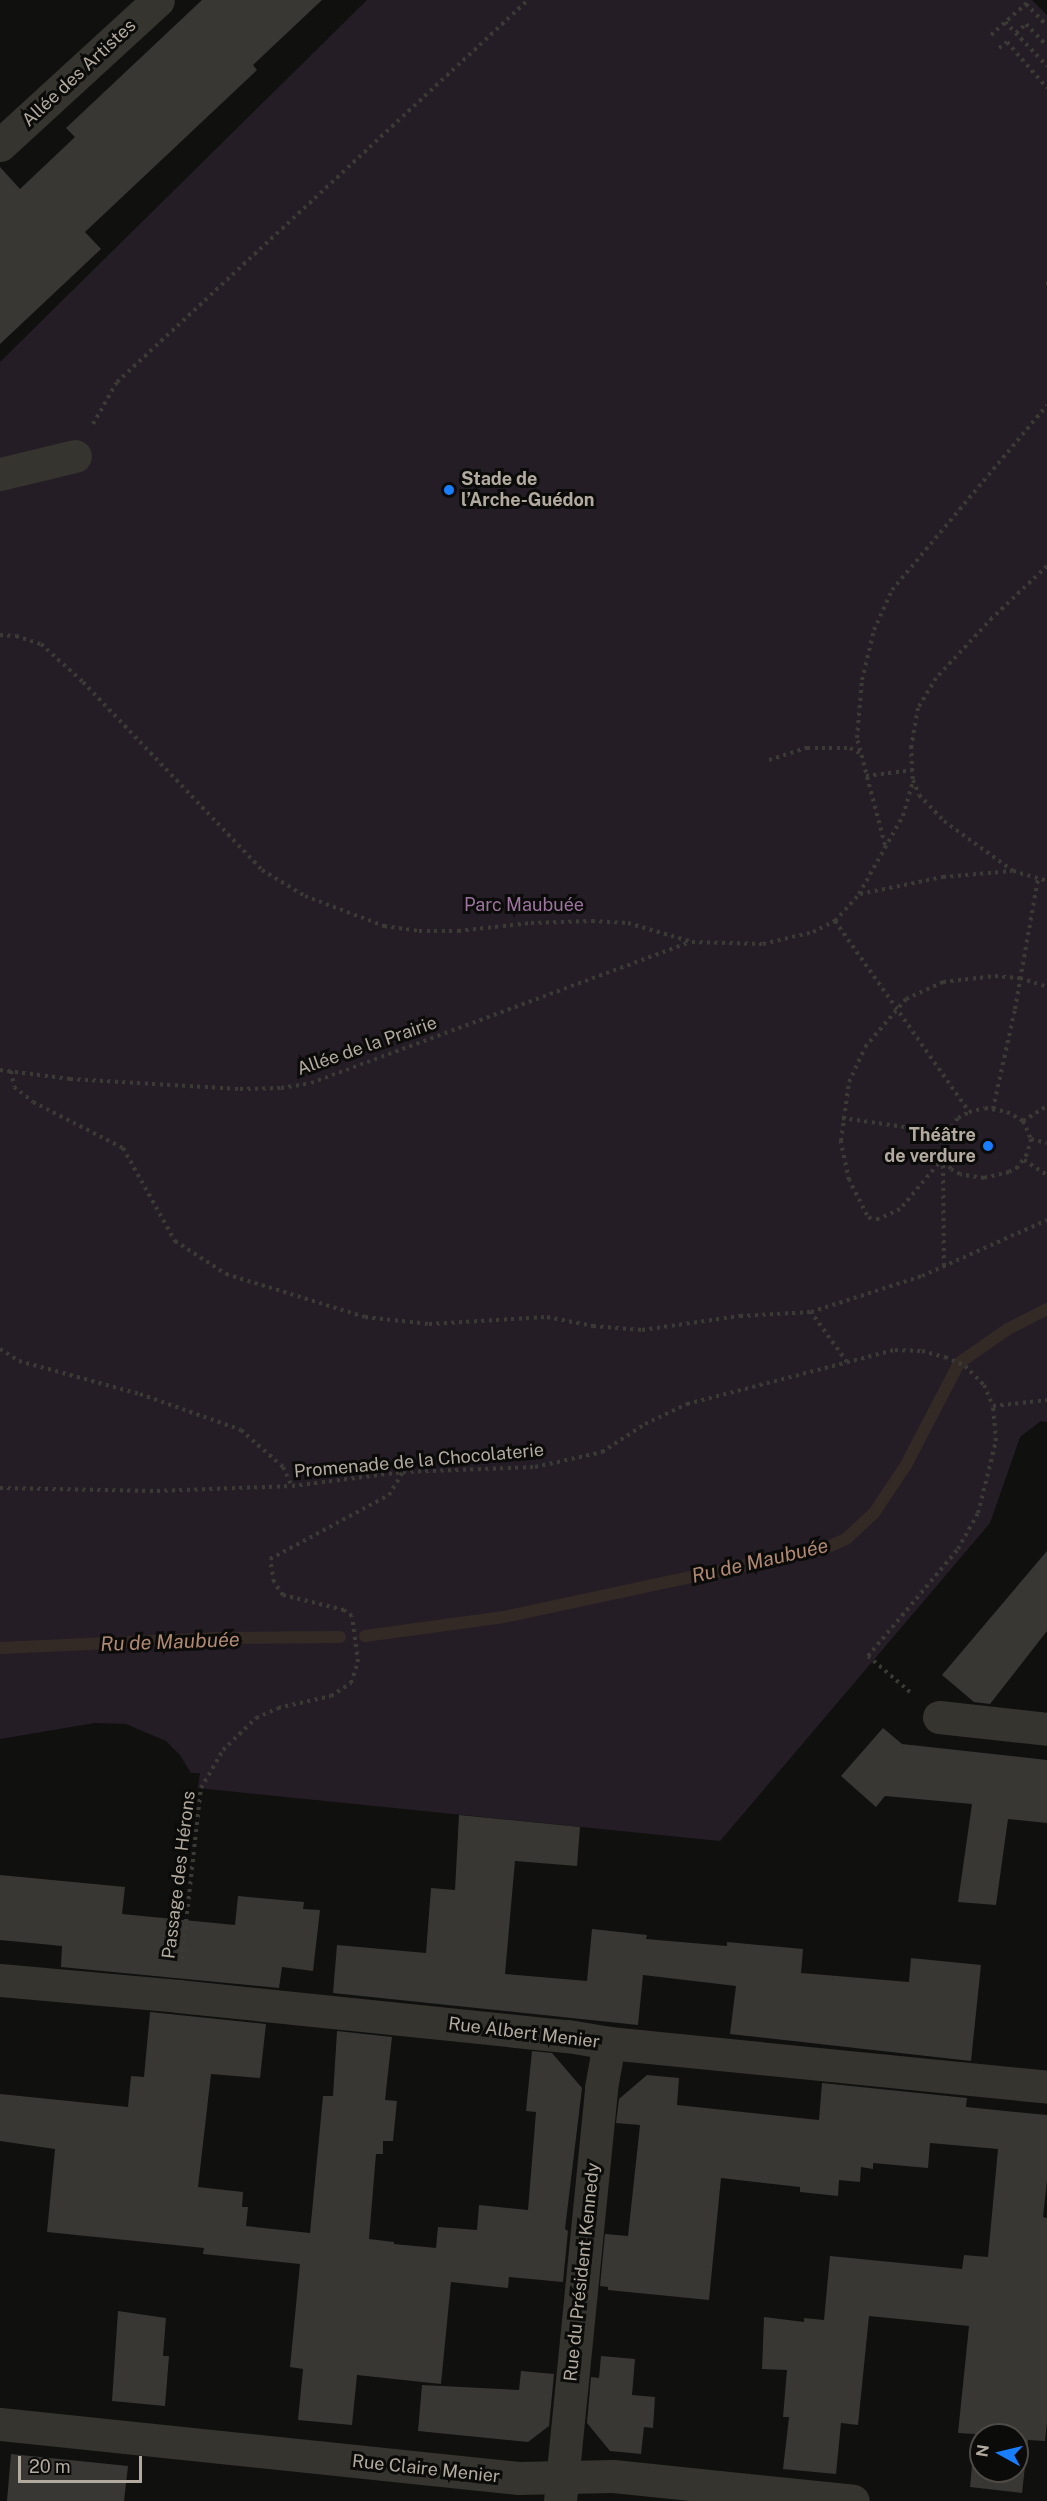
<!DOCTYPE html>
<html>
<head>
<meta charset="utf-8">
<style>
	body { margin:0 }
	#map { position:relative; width:1047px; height:2501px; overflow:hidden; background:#10100f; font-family:"Public Sans",sans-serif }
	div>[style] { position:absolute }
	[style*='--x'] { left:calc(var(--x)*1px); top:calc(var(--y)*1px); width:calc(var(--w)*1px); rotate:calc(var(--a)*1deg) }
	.green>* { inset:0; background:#251d26 }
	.stream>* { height:12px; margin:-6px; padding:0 6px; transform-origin:6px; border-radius:6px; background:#342a25 }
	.building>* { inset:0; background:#383734 }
	.path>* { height:4px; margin-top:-2px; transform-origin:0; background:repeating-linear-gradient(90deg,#3c3a35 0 3px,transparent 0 7.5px) }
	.minor>* { height:33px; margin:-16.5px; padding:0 16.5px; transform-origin:16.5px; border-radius:16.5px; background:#35342f }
	.dots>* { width:16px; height:16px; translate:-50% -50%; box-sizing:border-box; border:3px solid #0b0b0a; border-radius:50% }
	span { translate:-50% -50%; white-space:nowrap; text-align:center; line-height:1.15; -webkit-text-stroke:6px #0b0b0a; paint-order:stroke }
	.street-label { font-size:18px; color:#b2aa9f }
	.poi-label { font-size:18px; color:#b2aa9f; font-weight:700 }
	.left { translate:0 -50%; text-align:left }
	.right { translate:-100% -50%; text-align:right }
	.park-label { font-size:18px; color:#9d749f }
	.water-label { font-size:20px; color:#b18972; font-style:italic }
	.north { position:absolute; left:969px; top:2423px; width:60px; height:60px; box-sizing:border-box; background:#0b0b0a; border:2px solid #4e4b46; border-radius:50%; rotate:278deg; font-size:16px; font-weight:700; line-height:24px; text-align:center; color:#b2aa9f }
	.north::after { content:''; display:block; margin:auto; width:21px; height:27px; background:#197efe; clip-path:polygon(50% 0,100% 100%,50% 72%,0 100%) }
	.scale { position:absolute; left:18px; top:2456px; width:124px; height:27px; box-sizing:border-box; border:3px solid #b2aa9f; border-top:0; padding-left:8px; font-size:18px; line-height:21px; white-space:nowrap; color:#b2aa9f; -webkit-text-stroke:4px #0b0b0a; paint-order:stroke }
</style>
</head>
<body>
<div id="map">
	<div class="green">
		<div style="clip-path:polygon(367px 0,1032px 0,1047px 15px,1047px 1422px,1041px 1421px,1020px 1437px,990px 1523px,720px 1841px,198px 1788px,200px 1773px,191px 1773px,180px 1755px,166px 1741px,126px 1724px,94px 1723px,0 1739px,0 362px)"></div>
	</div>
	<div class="stream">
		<div style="--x:365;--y:1636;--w:140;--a:-7.8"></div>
		<div style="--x:504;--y:1617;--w:329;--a:-12.1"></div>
		<div style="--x:826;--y:1548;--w:22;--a:-24"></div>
		<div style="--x:846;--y:1539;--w:38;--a:-43"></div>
		<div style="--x:874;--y:1513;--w:58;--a:-56.3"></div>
		<div style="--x:906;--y:1465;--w:115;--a:-62.5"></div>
		<div style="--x:959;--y:1363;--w:60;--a:-34.8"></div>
		<div style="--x:1008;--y:1329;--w:44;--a:-27.1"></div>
		<div style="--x:0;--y:1648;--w:219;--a:-2.6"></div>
		<div style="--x:219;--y:1638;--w:121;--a:-0.5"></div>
	</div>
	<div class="building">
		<div style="clip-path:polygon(202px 0,322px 0,253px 65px,257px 70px,85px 232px,101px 249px,0 344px,0 167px,20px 189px,75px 137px,66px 128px)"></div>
		<div style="clip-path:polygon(1047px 1551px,1047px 1631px,990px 1704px,974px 1702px,942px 1675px)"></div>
		<div style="clip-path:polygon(883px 1728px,902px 1744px,1047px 1760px,1047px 1823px,1008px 1819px,996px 1905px,958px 1902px,972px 1804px,885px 1796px,876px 1807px,841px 1776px)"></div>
		<div style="clip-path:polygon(459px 1815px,580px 1827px,577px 1866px,515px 1861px,505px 1974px,587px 1981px,592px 1929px,647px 1935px,646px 1939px,727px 1946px,727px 1942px,803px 1949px,801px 1973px,909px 1982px,911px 1958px,981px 1965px,971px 2061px,730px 2034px,736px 1986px,643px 1975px,638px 2025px,333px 1993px,337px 1945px,426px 1953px,431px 1888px,455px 1890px)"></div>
		<div style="clip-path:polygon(0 1875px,125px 1887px,122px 1914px,235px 1925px,238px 1896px,304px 1902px,303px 1909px,320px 1910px,313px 1971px,282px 1967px,279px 1988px,61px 1967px,62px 1946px,0 1940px)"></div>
		<div style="clip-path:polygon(150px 2012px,266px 2024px,260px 2078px,211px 2074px,198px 2187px,243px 2192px,242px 2207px,248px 2207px,246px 2226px,310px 2233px,323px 2096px,333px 2096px,337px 2031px,392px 2037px,385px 2100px,397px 2101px,393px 2141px,383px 2141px,383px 2154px,376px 2154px,369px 2239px,394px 2242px,394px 2244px,436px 2248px,438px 2227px,477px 2230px,479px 2205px,528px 2210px,536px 2112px,526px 2111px,532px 2051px,552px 2053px,582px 2088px,565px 2229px,568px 2231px,563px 2282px,509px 2277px,508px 2288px,451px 2282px,441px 2384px,357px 2375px,352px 2425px,298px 2420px,303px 2369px,290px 2367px,300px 2264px,203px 2254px,204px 2248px,47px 2232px,55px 2149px,0 2141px,0 2094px,128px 2107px,131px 2076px,144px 2077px)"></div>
		<div style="clip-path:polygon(evenodd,647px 2075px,679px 2078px,677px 2105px,819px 2120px,822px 2083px,967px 2098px,966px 2107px,1047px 2115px,1047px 2180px,1043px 2217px,1047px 2218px,1047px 2422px,1045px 2441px,1028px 2440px,1022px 2493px,970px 2487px,975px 2434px,958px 2433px,969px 2326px,869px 2316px,858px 2425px,841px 2423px,836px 2474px,783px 2469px,789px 2417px,783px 2417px,787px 2370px,762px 2369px,764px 2317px,804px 2322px,804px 2318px,824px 2320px,830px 2256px,962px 2269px,964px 2255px,988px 2257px,998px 2149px,930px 2143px,928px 2168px,873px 2163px,873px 2169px,861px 2167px,860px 2182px,839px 2180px,838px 2196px,800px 2192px,800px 2187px,721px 2178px,709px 2300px,608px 2290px,608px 2287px,600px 2286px,605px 2234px,628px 2236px,640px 2125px,616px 2123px,619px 2099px,647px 2075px,981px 2435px,1017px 2435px,1017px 2471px,981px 2471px,981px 2435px)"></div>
		<div style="clip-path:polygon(118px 2311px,166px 2318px,163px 2356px,169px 2356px,165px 2406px,112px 2401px)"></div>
		<div style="clip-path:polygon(601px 2356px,635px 2359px,632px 2395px,655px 2397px,653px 2428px,644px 2427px,641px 2454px,610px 2451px,587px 2423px,591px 2377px,599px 2378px)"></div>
		<div style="clip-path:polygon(521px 2371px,554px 2374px,549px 2426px,528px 2442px,418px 2431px,422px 2385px,519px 2390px)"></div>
		<div style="clip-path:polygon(11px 2454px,128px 2466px,124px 2501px,7px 2501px)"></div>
	</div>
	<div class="path">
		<div style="--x:1026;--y:4;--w:30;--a:46"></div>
		<div style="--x:1005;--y:22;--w:61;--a:46.3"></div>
		<div style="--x:1016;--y:33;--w:13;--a:-42"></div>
		<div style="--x:1026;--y:24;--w:30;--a:46"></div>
		<div style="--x:991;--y:35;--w:52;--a:-41.9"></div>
		<div style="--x:999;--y:48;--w:10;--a:-37"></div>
		<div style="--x:1007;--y:42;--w:61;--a:49"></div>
		<div style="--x:1046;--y:283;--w:1;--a:0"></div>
		<div style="--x:93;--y:424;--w:48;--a:-60.3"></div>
		<div style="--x:117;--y:382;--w:561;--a:-42.91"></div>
		<div style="--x:1047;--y:566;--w:76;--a:136.6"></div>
		<div style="--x:992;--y:618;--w:82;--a:133"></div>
		<div style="--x:936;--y:678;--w:35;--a:121"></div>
		<div style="--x:918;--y:708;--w:39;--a:100"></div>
		<div style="--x:911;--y:746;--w:34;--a:87"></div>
		<div style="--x:913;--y:780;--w:16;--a:68"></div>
		<div style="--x:919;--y:795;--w:36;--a:46"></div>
		<div style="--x:944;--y:821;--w:85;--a:35.9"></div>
		<div style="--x:1013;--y:871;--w:35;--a:16"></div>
		<div style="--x:0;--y:635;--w:16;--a:4"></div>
		<div style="--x:16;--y:636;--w:26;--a:18"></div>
		<div style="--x:41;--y:644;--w:57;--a:42.1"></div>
		<div style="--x:83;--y:682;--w:260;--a:46.4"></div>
		<div style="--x:262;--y:870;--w:50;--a:31.2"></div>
		<div style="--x:305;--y:896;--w:85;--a:20.8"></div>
		<div style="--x:384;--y:926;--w:35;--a:8"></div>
		<div style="--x:419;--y:931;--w:39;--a:0"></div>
		<div style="--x:458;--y:931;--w:73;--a:-6.3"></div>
		<div style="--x:531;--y:923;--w:61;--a:-1.9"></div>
		<div style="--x:592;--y:921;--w:36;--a:3"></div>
		<div style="--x:628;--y:923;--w:67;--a:16.5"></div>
		<div style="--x:692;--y:942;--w:71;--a:1.6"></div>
		<div style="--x:763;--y:944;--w:51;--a:-13.5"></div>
		<div style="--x:813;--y:932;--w:25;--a:-27"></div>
		<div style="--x:835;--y:921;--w:36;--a:-48"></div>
		<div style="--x:859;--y:894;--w:90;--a:-60.6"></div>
		<div style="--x:903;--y:816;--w:37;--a:-74"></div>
		<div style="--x:769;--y:760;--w:40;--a:-18"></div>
		<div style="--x:807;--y:748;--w:43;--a:0"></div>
		<div style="--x:850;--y:748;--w:13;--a:29"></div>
		<div style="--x:866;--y:776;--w:47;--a:-7.3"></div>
		<div style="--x:885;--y:845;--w:111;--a:-104.7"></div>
		<div style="--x:857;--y:738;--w:58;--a:-85.1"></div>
		<div style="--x:862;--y:680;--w:51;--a:-76.5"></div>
		<div style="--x:874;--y:630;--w:44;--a:-65.8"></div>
		<div style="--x:892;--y:590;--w:241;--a:-50"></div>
		<div style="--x:860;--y:894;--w:85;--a:-11.6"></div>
		<div style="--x:943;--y:877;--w:69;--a:-5"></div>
		<div style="--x:835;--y:921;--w:233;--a:54.9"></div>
		<div style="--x:0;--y:1070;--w:71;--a:7.3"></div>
		<div style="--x:70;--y:1079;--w:170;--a:3.4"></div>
		<div style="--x:240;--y:1089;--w:41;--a:-1.4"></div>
		<div style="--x:281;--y:1088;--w:30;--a:-9"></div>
		<div style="--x:311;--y:1083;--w:405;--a:-20.4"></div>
		<div style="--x:11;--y:1071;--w:16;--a:79"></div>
		<div style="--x:14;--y:1087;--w:24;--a:38"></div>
		<div style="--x:33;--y:1102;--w:101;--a:27.1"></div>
		<div style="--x:123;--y:1148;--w:107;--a:60.8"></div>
		<div style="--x:175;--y:1241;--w:61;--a:32.9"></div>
		<div style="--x:226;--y:1274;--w:145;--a:17.2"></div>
		<div style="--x:365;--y:1317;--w:64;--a:6.2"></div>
		<div style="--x:429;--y:1324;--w:118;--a:-3.4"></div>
		<div style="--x:547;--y:1317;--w:47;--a:11.1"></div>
		<div style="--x:593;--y:1326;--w:49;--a:4.7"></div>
		<div style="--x:642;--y:1330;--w:99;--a:-8.1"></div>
		<div style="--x:740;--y:1316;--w:71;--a:-3.2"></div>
		<div style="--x:985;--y:1108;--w:22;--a:10"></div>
		<div style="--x:1007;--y:1112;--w:18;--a:29"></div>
		<div style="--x:1023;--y:1121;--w:20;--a:66"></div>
		<div style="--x:1031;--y:1139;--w:16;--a:105"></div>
		<div style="--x:1027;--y:1154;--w:16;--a:125"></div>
		<div style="--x:1018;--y:1167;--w:10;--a:151"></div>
		<div style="--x:1009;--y:1172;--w:26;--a:167"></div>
		<div style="--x:984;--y:1178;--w:24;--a:-171"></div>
		<div style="--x:960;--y:1174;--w:10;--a:-151"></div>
		<div style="--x:951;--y:1169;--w:14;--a:-126"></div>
		<div style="--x:943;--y:1158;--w:18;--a:-87"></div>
		<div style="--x:944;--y:1140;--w:26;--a:-58"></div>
		<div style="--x:958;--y:1118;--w:13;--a:-29"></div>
		<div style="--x:969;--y:1112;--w:16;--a:-14"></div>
		<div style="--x:993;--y:1109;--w:102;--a:-77.6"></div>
		<div style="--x:1015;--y:1009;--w:132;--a:-80"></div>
		<div style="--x:842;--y:1118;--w:106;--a:8.1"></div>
		<div style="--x:1023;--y:1121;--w:28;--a:-32"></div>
		<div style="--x:1031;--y:1139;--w:16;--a:14"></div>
		<div style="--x:943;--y:1158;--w:67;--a:130.1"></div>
		<div style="--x:900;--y:1209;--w:23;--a:155"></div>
		<div style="--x:879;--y:1219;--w:8;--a:180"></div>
		<div style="--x:871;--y:1219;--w:6;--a:-135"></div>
		<div style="--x:867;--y:1215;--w:39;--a:-117"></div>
		<div style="--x:849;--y:1180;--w:40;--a:-102"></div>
		<div style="--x:841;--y:1141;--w:60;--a:-82.3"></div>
		<div style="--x:849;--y:1082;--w:38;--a:-65"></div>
		<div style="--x:865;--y:1047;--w:63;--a:-49.5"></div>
		<div style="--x:906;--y:999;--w:41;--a:-24.7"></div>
		<div style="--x:943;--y:982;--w:52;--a:-6.6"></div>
		<div style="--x:995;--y:976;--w:25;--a:5"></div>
		<div style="--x:1020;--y:978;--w:28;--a:18"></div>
		<div style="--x:943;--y:1158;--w:110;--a:89.5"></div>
		<div style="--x:1024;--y:1160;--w:27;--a:33"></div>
		<div style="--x:0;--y:1349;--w:22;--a:32"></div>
		<div style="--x:19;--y:1361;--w:125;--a:15.3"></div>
		<div style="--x:140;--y:1394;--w:107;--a:19.6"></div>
		<div style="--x:241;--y:1430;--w:56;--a:41.4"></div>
		<div style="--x:283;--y:1467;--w:21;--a:65"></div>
		<div style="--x:847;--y:1362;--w:62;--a:-125.8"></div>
		<div style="--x:811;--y:1312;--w:117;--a:-18"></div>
		<div style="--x:922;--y:1276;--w:137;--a:-24.1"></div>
		<div style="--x:0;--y:1488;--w:157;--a:1.1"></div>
		<div style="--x:157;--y:1491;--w:135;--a:-2.1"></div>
		<div style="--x:292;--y:1486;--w:112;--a:-7.2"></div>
		<div style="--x:403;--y:1472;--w:132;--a:-2.2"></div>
		<div style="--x:535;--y:1467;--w:69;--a:-12.6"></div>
		<div style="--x:602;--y:1452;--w:51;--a:-33.1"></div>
		<div style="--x:645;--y:1424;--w:47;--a:-25.5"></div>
		<div style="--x:687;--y:1404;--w:215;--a:-14.6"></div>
		<div style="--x:895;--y:1350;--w:27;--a:2"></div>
		<div style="--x:922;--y:1351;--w:24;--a:15"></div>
		<div style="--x:945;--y:1357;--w:22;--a:24"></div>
		<div style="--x:965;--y:1366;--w:27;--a:45"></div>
		<div style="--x:984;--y:1385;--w:23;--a:67"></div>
		<div style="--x:993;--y:1406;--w:54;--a:-6.3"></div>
		<div style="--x:910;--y:1692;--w:55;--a:-139.4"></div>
		<div style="--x:868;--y:1656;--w:140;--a:-49.9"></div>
		<div style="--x:958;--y:1549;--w:41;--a:-60.9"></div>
		<div style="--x:978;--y:1513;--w:74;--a:-76"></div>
		<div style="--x:996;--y:1441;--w:35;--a:-95"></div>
		<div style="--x:182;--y:1959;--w:172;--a:-83.7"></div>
		<div style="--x:201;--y:1788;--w:44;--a:-59.9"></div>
		<div style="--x:223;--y:1750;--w:46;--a:-44.1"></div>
		<div style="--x:256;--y:1718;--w:24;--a:-24"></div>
		<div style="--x:278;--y:1708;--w:54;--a:-12.8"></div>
		<div style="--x:331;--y:1696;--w:24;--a:-33"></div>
		<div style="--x:351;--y:1683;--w:22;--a:-72"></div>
		<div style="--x:358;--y:1662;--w:46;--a:-97.4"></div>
		<div style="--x:352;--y:1616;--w:10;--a:-143"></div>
		<div style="--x:344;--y:1610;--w:63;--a:-166.2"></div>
		<div style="--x:283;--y:1595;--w:16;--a:-125"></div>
		<div style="--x:274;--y:1582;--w:23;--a:-100"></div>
		<div style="--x:270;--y:1559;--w:135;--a:-28.3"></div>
		<div style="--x:389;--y:1495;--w:27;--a:-59"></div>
	</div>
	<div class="minor">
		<div style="--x:0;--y:145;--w:214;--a:-42.5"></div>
		<div style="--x:0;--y:474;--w:77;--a:-13.5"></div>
		<div style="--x:939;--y:1717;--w:109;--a:6.3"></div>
		<div style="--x:0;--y:1980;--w:179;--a:5.1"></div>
		<div style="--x:178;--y:1996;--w:392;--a:5.9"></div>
		<div style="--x:568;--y:2036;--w:42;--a:9.7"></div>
		<div style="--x:609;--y:2043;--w:440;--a:5.7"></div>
		<div style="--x:0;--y:2424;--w:521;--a:5.95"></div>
		<div style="--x:518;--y:2478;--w:95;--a:-1.2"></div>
		<div style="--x:613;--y:2476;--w:241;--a:5.9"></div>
		<div style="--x:560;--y:2501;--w:415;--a:-84.3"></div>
		<div style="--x:601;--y:2088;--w:46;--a:-79.9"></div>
	</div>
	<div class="dots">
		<div style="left:449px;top:490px;background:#197efe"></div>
		<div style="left:988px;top:1146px;background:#197efe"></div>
	</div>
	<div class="street-label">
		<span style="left:79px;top:73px;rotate:-43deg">Allée des Artistes</span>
		<span style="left:367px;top:1046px;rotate:-19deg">Allée de la Prairie</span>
		<span style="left:419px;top:1461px;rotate:-5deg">Promenade de la Chocolaterie</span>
		<span style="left:179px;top:1875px;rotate:-83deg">Passage des Hérons</span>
		<span style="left:524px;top:2033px;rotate:7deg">Rue Albert Menier</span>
		<span style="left:582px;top:2272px;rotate:-84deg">Rue du Président Kennedy</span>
		<span style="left:426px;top:2469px;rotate:6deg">Rue Claire Menier</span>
	</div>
	<div class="poi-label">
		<span class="left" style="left:461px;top:490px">Stade de<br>l’Arche-Guédon</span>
		<span class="right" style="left:976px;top:1146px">Théâtre<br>de verdure</span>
	</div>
	<div class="park-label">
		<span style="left:524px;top:905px">Parc Maubuée</span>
	</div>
	<div class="water-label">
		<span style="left:760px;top:1561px;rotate:-13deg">Ru de Maubuée</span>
		<span style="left:170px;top:1642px;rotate:-2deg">Ru de Maubuée</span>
	</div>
	<div class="north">N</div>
	<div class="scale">20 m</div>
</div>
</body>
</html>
